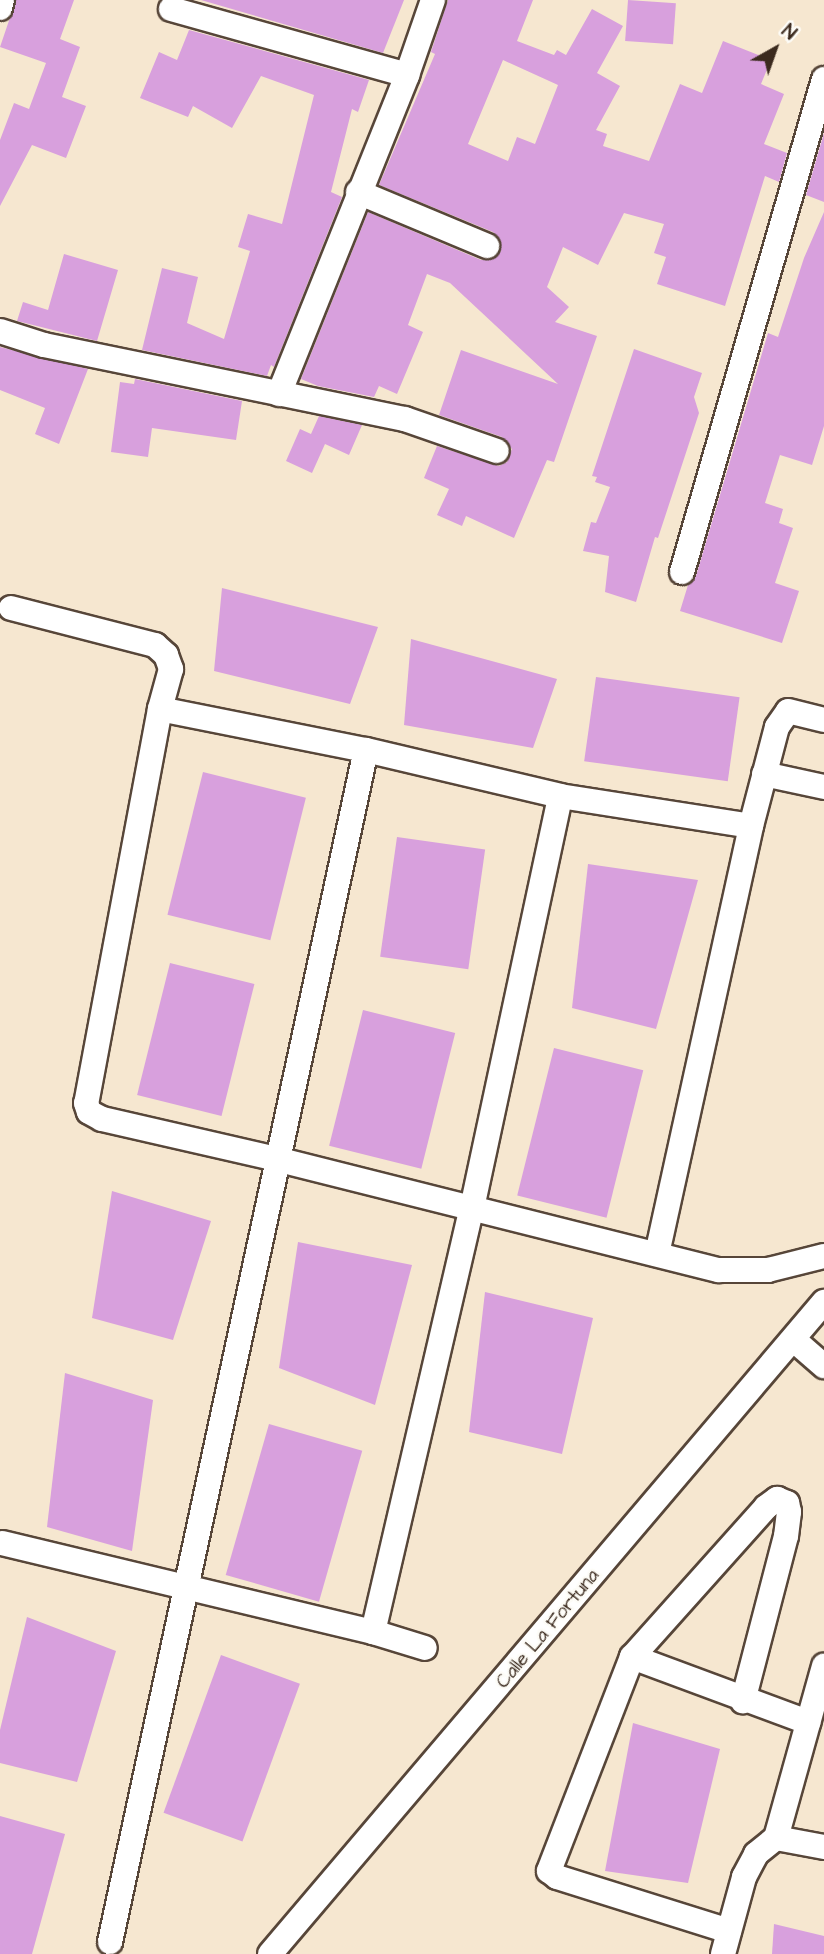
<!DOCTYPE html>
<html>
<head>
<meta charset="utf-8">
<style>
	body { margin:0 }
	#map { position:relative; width:824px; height:1954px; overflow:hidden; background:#f6e7d0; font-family:"Architects Daughter",sans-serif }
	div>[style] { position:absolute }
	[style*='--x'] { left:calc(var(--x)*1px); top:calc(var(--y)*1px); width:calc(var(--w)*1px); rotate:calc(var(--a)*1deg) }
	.building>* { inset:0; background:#d8a0dd; transform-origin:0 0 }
	.roads { filter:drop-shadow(2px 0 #574639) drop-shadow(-2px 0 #574639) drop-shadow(0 2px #574639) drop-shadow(0 -2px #574639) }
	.street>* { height:24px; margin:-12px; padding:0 12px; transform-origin:12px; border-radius:12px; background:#fff }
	span { translate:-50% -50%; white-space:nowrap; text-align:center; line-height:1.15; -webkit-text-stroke:5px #fdfcf7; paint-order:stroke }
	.street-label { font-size:19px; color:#3b2a1e }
	.north { position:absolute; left:740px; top:14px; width:70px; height:70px; -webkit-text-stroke:5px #fdfcf7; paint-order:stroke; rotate:40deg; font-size:19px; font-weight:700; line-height:28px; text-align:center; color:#3b2a1e }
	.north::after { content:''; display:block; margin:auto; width:24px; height:32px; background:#3b2a1e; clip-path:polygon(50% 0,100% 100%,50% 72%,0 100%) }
</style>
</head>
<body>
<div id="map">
	<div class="building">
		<div style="clip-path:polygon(16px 0,74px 0,60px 39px,80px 47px,62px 97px,86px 106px,66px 158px,32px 145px,0 206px,0 140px,14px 103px,29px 109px,46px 63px,0 47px)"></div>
		<div style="clip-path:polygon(201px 0,404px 0,383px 53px)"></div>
		<div style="clip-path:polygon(evenodd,448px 0,533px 0,517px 41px,554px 55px,557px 50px,566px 55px,592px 9px,623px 26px,597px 73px,620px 86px,596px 130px,607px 134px,603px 146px,649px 161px,680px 84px,702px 93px,723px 41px,771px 60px,761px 84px,784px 94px,764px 144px,787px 153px,779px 182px,765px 176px,725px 306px,657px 284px,666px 257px,654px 253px,664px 224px,624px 213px,598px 265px,563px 247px,547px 287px,569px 307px,555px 322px,597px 336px,554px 462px,547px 460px,514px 538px,466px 516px,462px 526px,437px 515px,449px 489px,424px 478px,437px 446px,499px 466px,507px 462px,512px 449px,502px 437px,439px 415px,461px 350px,558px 384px,450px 283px,427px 274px,408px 325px,423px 332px,397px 394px,379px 386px,374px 397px,318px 386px,301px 379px,368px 212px,481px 260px,495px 258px,501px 251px,499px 238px,493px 232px,379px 185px,435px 54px,431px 52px,448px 0,503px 60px,558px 85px,535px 144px,517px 137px,508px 161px,468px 144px,503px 60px)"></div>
		<div style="left:628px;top:0;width:48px;height:41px;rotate:4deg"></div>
		<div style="clip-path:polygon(189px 30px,369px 80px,358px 112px,352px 109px,331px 192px,342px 197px,274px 367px,271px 365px,267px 376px,142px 350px,162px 268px,198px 277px,187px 323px,224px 339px,250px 251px,238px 247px,248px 214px,282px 224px,314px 95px,261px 76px,232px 128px,193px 106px,188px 117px,140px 98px,159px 52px,177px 60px)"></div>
		<div style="clip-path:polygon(824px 133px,824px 202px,806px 195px)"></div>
		<div style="clip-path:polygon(824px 212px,824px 426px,812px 465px,780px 455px,765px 503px,783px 509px,779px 523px,793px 528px,775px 583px,799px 591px,782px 643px,680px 611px,688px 585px,696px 576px,768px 333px,778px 337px,804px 258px)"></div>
		<div style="clip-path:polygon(64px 254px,118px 270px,97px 341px,17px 321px,23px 302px,48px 310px)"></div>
		<div style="clip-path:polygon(0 347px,88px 369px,59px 444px,35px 434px,45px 408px,0 390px)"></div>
		<div style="clip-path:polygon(634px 349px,702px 373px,694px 397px,699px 413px,658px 538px,655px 537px,636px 602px,605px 592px,609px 556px,583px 551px,591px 522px,596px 523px,610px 487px,595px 482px,597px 477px,592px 476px)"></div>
		<div style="clip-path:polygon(135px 379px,242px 401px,236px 440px,152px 428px,148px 457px,111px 452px,120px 382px,134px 384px)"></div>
		<div style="clip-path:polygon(319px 416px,362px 425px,349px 455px,325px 444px,312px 473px,286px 461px,300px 429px,311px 434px)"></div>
		<div style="clip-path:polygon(222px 588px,378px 627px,350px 704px,214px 671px)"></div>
		<div style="clip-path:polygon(411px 639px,557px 679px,533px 748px,404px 725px)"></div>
		<div style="left:596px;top:677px;width:145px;height:85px;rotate:8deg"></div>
		<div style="left:203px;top:772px;width:106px;height:147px;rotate:14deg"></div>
		<div style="left:397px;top:837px;width:89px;height:121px;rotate:8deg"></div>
		<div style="clip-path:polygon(588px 864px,698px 880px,656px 1029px,572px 1008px)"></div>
		<div style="left:170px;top:963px;width:87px;height:136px;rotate:14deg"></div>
		<div style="left:363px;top:1010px;width:95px;height:140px;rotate:14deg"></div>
		<div style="left:554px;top:1048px;width:92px;height:152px;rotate:14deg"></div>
		<div style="clip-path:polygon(112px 1191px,211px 1221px,173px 1340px,92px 1318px)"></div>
		<div style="clip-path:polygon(298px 1242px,412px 1265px,375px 1405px,279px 1368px)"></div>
		<div style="clip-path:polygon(485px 1292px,593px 1318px,562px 1454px,469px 1432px)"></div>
		<div style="clip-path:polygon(65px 1373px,153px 1400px,132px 1551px,47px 1527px)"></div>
		<div style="left:269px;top:1424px;width:97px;height:157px;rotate:16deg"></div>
		<div style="clip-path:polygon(27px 1617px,116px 1651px,77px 1782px,0 1763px,0 1730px)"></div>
		<div style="left:221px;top:1655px;width:84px;height:168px;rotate:20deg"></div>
		<div style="clip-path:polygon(633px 1723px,720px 1749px,688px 1883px,605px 1871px)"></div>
		<div style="clip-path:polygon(0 1816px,65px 1834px,32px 1954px,0 1954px)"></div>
		<div style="clip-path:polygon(774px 1924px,824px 1936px,824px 1954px,772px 1954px)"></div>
	</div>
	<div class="roads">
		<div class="street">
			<div style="--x:0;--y:8;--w:8;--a:-76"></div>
			<div style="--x:171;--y:9;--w:245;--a:15.6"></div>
			<div style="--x:358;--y:192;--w:140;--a:22.7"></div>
			<div style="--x:0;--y:331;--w:46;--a:17.7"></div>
			<div style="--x:44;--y:345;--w:369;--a:11.6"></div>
			<div style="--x:405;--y:419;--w:97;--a:19.2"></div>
			<div style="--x:279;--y:394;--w:344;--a:-68.1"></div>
			<div style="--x:407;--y:75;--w:79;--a:-70.9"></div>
			<div style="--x:682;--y:572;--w:513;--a:-73.93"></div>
			<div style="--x:11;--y:608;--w:149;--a:14.4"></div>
			<div style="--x:155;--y:645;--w:15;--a:42"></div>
			<div style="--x:166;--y:655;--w:15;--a:70"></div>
			<div style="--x:171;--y:669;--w:41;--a:105.4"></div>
			<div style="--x:160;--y:709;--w:401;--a:100.6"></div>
			<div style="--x:86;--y:1103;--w:9;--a:72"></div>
			<div style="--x:89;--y:1112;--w:15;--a:28"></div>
			<div style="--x:102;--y:1119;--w:179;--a:12.9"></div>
			<div style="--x:276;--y:1159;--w:457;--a:14.1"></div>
			<div style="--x:719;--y:1270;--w:49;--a:0"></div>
			<div style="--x:768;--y:1270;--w:58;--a:-14"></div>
			<div style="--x:160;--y:709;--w:210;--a:11.3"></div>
			<div style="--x:366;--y:750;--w:199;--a:13.3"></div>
			<div style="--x:560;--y:796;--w:193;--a:8.9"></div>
			<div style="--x:764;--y:774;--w:61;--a:12.2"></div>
			<div style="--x:657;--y:1254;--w:438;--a:-77.6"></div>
			<div style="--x:751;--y:826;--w:102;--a:-75.3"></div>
			<div style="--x:777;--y:727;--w:19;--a:-55"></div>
			<div style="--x:788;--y:711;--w:37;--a:14"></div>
			<div style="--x:794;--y:1340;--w:40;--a:41"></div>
			<div style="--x:2;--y:1543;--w:382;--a:13.5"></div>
			<div style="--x:373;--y:1632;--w:54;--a:17.1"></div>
			<div style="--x:373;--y:1632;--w:435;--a:-76.9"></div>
			<div style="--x:472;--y:1208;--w:421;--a:-77.9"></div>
			<div style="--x:632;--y:1657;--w:188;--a:20.3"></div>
			<div style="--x:776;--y:1838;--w:179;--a:-74.4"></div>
			<div style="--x:729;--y:1931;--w:180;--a:-162.6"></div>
			<div style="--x:557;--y:1877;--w:10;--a:-143"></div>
			<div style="--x:549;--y:1871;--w:230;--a:-68.8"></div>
			<div style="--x:632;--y:1657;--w:201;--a:-48.2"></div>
			<div style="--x:766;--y:1507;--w:14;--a:-36"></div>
			<div style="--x:777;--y:1499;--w:11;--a:22"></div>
			<div style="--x:787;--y:1503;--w:9;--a:77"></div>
			<div style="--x:789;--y:1512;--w:24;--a:97"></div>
			<div style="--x:786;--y:1536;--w:171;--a:104.6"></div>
			<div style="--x:110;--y:1942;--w:1219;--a:-77.88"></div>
			<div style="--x:270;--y:1954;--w:856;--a:-49.65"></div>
			<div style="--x:723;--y:1954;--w:80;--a:-74.7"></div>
			<div style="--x:744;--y:1877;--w:26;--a:-62"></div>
			<div style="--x:756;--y:1854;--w:26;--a:-39"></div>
			<div style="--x:776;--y:1838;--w:49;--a:10.6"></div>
		</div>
	</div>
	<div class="street-label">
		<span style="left:548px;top:1629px;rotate:-50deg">Calle La Fortuna</span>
	</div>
	<div class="north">N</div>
</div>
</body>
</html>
